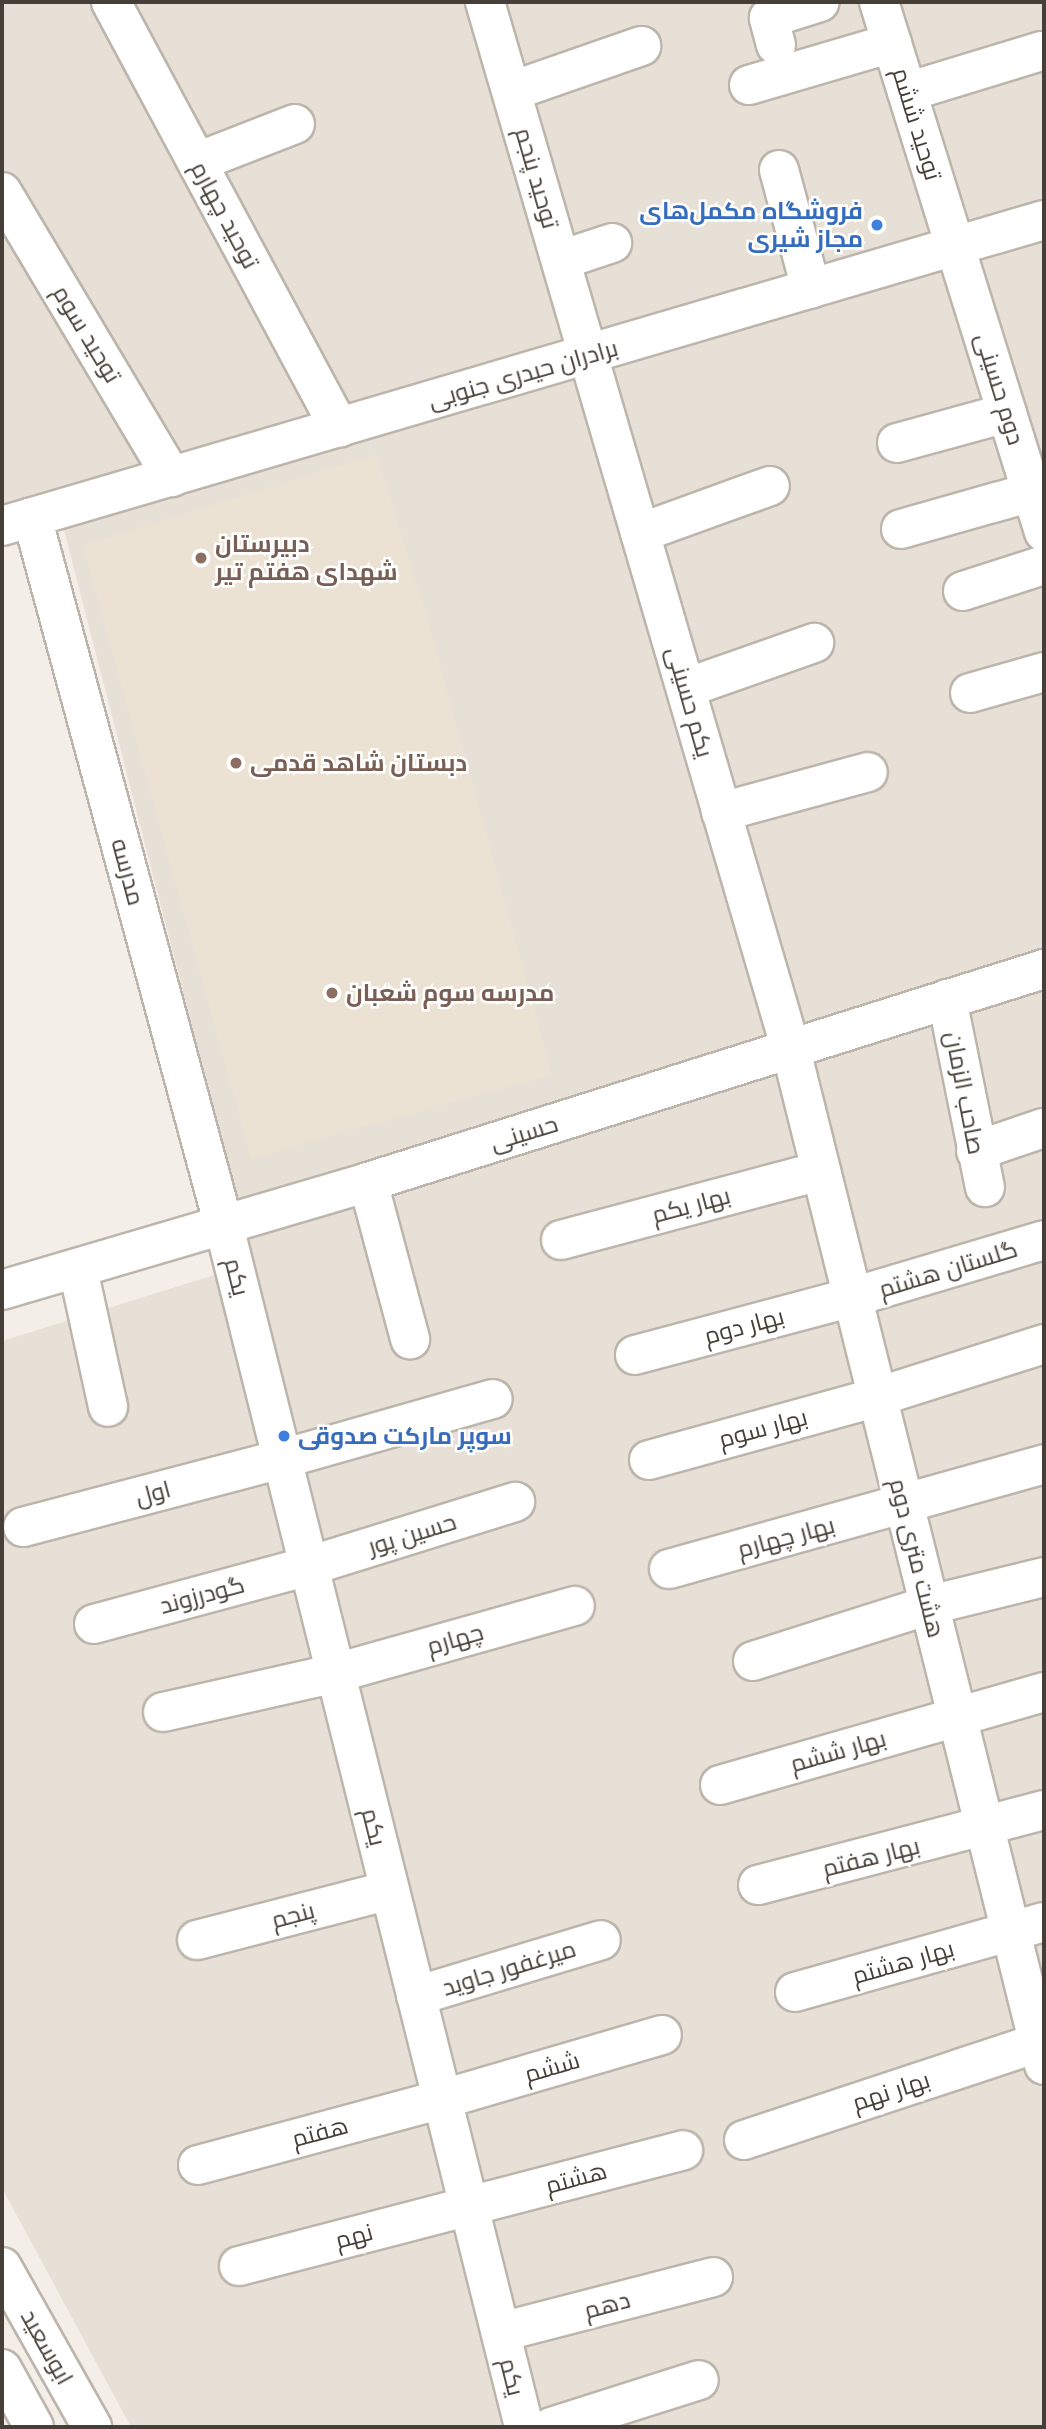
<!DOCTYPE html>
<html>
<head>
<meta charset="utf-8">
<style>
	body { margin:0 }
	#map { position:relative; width:1046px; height:2429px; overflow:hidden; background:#f3eee8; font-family:"DM Sans",Cairo,sans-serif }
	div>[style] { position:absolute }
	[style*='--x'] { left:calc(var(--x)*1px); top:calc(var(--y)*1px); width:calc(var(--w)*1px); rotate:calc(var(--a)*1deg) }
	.residential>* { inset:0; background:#e6e0d6 }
	.education>* { inset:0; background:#ebe2d3 }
	.roads { filter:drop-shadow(2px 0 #bdb5ab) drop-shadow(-2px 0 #bdb5ab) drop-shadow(0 2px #bdb5ab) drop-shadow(0 -2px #bdb5ab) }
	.minor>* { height:38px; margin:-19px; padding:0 19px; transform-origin:19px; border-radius:19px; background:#fff }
	.dots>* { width:19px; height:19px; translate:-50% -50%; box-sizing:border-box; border:4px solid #fff; border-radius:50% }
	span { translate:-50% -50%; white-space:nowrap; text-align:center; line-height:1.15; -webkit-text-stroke:5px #fff; paint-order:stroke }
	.street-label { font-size:24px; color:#453f37 }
	.shop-label { font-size:24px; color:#366cbe; font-weight:700 }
	.right { translate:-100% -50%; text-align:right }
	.left { translate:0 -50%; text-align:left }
	.education-label { font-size:24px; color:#785e54; font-weight:700 }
	.frame { position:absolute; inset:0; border:4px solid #453f37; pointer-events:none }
</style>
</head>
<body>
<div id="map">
	<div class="residential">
		<div style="clip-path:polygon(2px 2px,1044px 2px,1044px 2427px,131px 2427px,2px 2188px,2px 1341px,253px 1263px,55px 495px,2px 511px)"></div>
	</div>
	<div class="education">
		<div style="clip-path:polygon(376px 454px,425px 611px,552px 1075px,251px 1158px,83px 545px)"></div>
	</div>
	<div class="roads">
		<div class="minor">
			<div style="--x:111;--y:2;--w:483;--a:61.8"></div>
			<div style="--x:485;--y:2;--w:1092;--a:73.72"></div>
			<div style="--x:791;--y:1050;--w:1046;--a:76"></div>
			<div style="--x:879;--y:2;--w:555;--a:72.71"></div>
			<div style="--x:776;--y:45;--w:28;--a:-105"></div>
			<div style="--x:769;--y:18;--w:53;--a:-17.4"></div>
			<div style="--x:749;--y:85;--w:149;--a:-16.4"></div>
			<div style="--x:512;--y:91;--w:137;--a:-19.2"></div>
			<div style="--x:907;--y:92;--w:140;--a:-17"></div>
			<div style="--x:197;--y:162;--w:105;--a:-21.2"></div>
			<div style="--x:779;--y:170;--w:123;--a:74.9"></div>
			<div style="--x:2;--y:192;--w:332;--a:59.2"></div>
			<div style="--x:561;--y:260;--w:54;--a:-18.4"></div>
			<div style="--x:897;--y:443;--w:114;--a:-15.3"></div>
			<div style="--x:32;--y:517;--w:735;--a:74.85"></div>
			<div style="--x:224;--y:1226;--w:1238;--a:75.97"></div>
			<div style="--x:2;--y:526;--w:1086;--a:-16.37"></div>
			<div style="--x:901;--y:529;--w:136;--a:-15.8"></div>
			<div style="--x:640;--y:533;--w:138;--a:-19.9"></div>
			<div style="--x:963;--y:591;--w:85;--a:-17.8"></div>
			<div style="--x:686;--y:688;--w:136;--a:-19.4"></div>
			<div style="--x:970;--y:693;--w:77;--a:-15.8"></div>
			<div style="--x:721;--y:812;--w:152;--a:-15.2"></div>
			<div style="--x:947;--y:999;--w:192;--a:78.6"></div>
			<div style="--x:976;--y:1151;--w:71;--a:-18.9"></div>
			<div style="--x:368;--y:1182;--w:163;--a:75"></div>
			<div style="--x:561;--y:1240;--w:269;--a:-14.9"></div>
			<div style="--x:78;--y:1269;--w:141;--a:77.7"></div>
			<div style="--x:2;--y:1290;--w:382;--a:-16.4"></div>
			<div style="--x:368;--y:1182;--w:709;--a:-17.49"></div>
			<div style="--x:635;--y:1355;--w:226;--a:-14.9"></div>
			<div style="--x:853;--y:1297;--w:199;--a:-16.6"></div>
			<div style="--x:649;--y:1460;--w:237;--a:-15.4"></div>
			<div style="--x:877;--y:1397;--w:175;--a:-17.6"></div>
			<div style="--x:23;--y:1527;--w:268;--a:-14.7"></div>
			<div style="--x:282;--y:1459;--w:219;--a:-15.9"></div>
			<div style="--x:669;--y:1569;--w:389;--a:-15.6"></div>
			<div style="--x:94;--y:1624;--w:223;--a:-15.1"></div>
			<div style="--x:309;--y:1566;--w:216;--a:-17.3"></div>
			<div style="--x:753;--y:1661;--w:186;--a:-17.6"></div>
			<div style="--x:930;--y:1605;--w:117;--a:-13.8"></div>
			<div style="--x:163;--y:1712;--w:177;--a:-12.7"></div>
			<div style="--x:336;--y:1673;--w:248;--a:-15.7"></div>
			<div style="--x:720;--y:1785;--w:337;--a:-16"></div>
			<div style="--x:758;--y:1885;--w:296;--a:-14.7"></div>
			<div style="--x:197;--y:1940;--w:199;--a:-14.5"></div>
			<div style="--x:795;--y:1992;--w:259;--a:-15.7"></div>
			<div style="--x:416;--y:1996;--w:193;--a:-16.8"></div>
			<div style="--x:744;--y:2140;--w:316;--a:-18.3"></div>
			<div style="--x:198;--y:2165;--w:254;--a:-15.1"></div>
			<div style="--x:443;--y:2099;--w:228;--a:-16.3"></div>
			<div style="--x:239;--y:2266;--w:459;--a:-14.6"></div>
			<div style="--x:2;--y:2267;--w:184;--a:60.6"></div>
			<div style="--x:501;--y:2332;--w:219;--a:-14.5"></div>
			<div style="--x:2;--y:2369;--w:66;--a:61.1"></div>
			<div style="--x:551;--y:2427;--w:155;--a:-17.6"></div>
		</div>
	</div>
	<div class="dots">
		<div style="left:877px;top:225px;background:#3f7fe0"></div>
		<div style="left:201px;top:558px;background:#8d6e63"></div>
		<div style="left:236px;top:763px;background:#8d6e63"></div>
		<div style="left:332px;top:993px;background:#8d6e63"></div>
		<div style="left:284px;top:1436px;background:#3f7fe0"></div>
	</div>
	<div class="street-label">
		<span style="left:917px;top:124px;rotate:73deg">توحید ششم</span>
		<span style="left:537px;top:178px;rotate:74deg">توحید پنجم</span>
		<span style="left:225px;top:215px;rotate:62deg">توحید چهارم</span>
		<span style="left:87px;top:334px;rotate:59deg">توحید سوم</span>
		<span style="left:523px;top:374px;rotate:-16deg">برادران حیدری جنوبی</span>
		<span style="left:1000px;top:389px;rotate:73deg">دوم حسینی</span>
		<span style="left:690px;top:702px;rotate:74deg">یکم حسینی</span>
		<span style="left:128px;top:872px;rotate:75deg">مدرسه</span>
		<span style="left:965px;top:1093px;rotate:79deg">صاحب الزمان</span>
		<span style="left:524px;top:1133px;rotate:-17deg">حسینی</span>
		<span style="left:691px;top:1205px;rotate:-15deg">بهار یکم</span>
		<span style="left:948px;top:1269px;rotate:-17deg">گلستان هشتم</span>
		<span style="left:237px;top:1277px;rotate:76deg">یکم</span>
		<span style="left:744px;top:1326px;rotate:-15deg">بهار دوم</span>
		<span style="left:763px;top:1428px;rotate:-15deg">بهار سوم</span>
		<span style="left:153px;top:1493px;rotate:-15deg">اول</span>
		<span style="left:412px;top:1534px;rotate:-17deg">حسین پور</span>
		<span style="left:786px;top:1537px;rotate:-15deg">بهار چهارم</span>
		<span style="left:917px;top:1558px;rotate:76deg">هشت متری دوم</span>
		<span style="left:202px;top:1595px;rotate:-15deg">گودرزوند</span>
		<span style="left:455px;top:1639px;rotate:-16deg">چهارم</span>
		<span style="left:838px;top:1751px;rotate:-16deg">بهار ششم</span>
		<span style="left:374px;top:1827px;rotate:76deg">یکم</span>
		<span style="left:871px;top:1857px;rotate:-14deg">بهار هفتم</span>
		<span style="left:293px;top:1915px;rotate:-15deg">پنجم</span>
		<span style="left:903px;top:1962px;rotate:-16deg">بهار هشتم</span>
		<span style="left:509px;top:1968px;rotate:-17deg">میرغفور جاوید</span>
		<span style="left:552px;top:2067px;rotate:-16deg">ششم</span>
		<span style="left:891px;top:2091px;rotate:-18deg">بهار نهم</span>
		<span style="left:320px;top:2132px;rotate:-15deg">هفتم</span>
		<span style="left:576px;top:2178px;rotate:-15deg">هشتم</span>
		<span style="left:354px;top:2236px;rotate:-15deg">نهم</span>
		<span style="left:607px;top:2305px;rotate:-15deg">دهم</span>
		<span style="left:47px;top:2347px;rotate:61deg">ابوسعید</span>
		<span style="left:512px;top:2377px;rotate:76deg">یکم</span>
	</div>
	<div class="shop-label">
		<span class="right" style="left:863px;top:225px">فروشگاه مکمل‌های<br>مجاز شیری</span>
		<span class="left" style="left:298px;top:1436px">سوپر مارکت صدوقی</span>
	</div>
	<div class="education-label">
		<span class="left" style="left:215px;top:558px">دبیرستان<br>شهدای هفتم تیر</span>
		<span class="left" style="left:250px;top:763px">دبستان شاهد قدمی</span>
		<span class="left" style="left:346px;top:993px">مدرسه سوم شعبان</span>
	</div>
	<div class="frame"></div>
</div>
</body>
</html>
